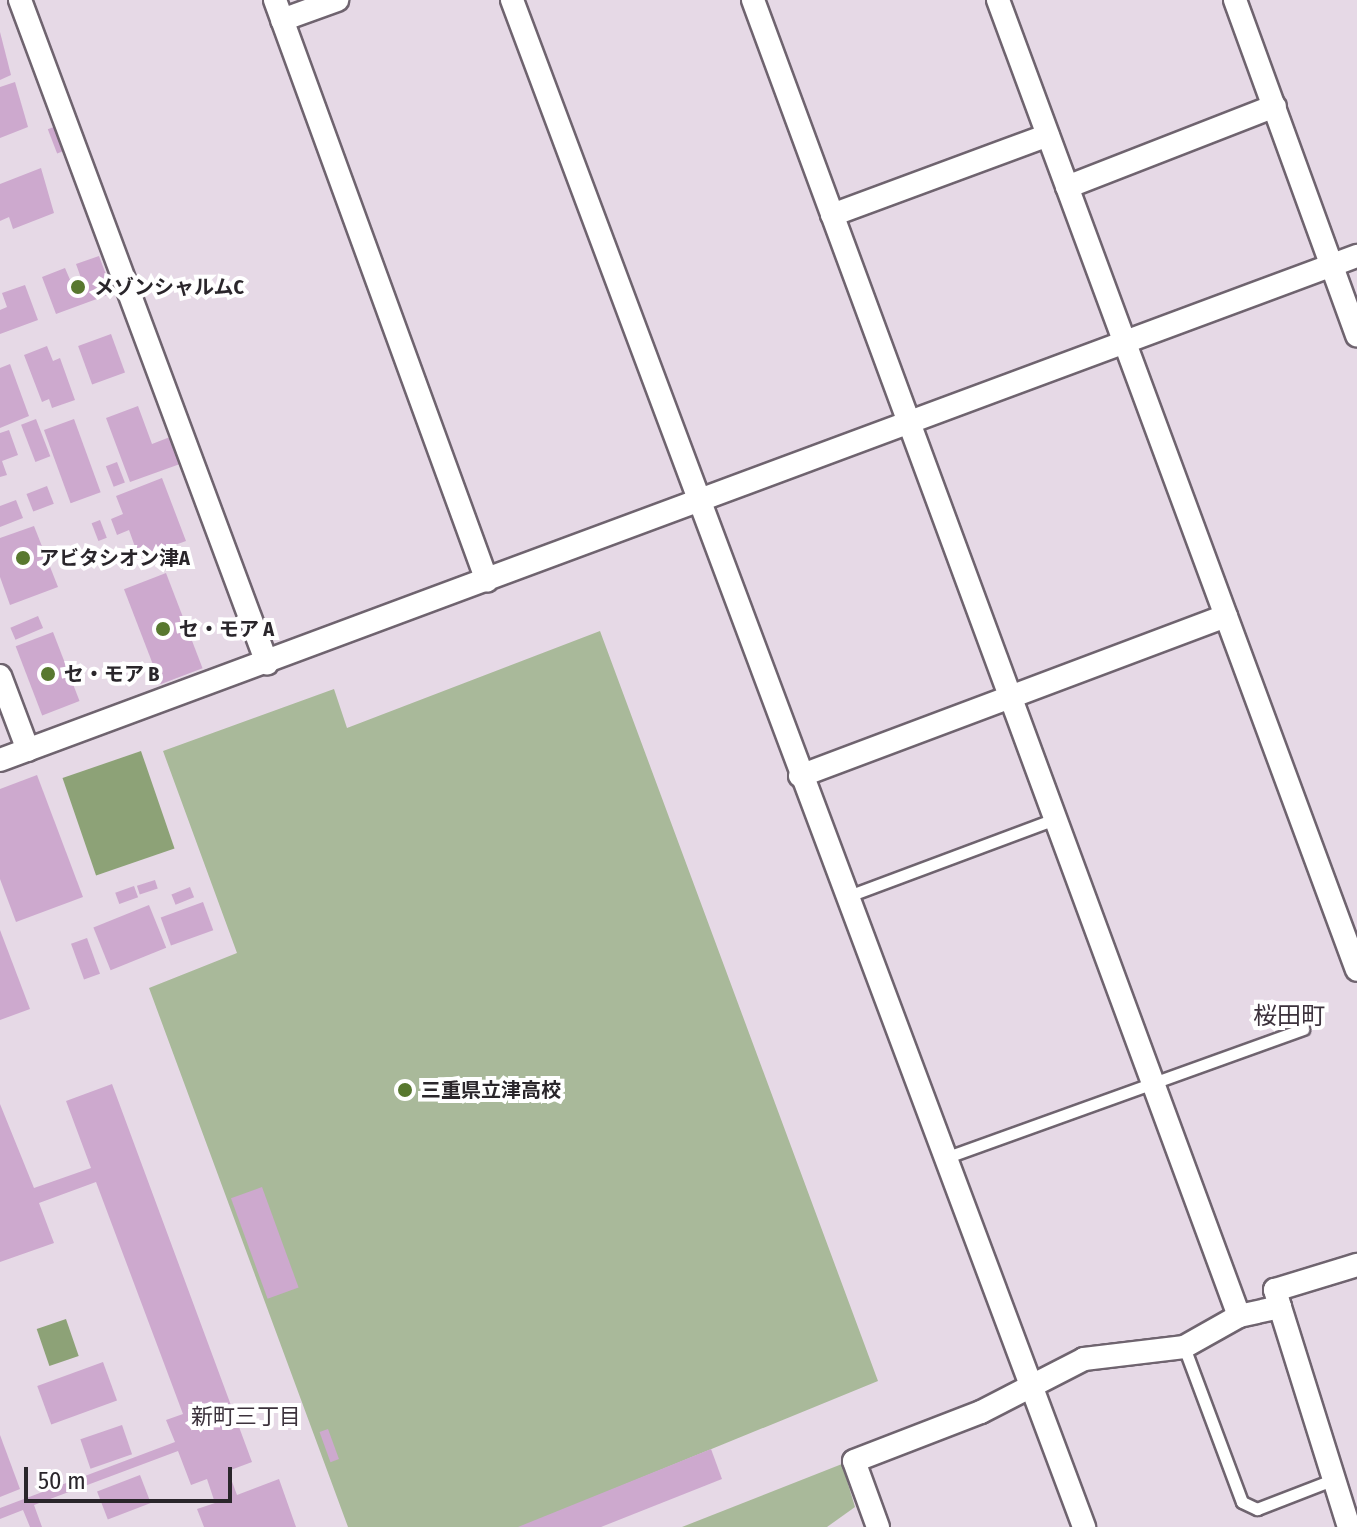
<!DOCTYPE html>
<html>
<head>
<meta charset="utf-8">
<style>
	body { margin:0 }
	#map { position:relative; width:1357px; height:1527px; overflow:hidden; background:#e6d9e6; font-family:"Fira Sans Condensed","Noto Sans JP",sans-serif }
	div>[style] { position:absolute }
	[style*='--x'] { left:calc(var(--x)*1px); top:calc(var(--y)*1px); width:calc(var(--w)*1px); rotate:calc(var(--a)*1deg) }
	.green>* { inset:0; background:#a9b99a }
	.water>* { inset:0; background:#8da277; transform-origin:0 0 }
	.building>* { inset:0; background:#cda9ce; transform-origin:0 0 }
	.roads { filter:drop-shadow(2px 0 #6f646f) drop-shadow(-2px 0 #6f646f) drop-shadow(0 2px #6f646f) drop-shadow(0 -2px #6f646f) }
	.lane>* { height:11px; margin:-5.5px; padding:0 5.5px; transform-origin:5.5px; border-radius:5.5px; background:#fff }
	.street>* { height:22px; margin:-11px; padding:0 11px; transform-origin:11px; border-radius:11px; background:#fff }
	.dots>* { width:22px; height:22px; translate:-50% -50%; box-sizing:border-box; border:4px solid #fff; border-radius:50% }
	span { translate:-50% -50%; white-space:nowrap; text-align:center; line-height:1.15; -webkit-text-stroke:8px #fff; paint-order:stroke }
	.poi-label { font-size:20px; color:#2a262b; font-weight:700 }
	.left { translate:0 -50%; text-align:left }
	.neighbourhood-label { font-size:22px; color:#3c323c }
	.quarter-label { font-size:24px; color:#3c323c }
	.scale { position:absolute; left:24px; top:1467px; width:208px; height:36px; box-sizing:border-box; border:4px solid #2a262b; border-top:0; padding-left:10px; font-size:24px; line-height:28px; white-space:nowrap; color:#2a262b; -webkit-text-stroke:6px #fff; paint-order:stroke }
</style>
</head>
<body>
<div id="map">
	<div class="green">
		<div style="clip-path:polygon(600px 631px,878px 1381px,521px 1527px,348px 1527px,149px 988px,237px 953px,163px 751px,334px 689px,347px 728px)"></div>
		<div style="clip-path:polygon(842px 1464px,855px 1507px,827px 1527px,682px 1527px)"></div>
	</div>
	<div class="water">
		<div style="left:141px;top:751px;width:103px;height:83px;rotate:71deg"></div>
		<div style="left:66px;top:1319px;width:39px;height:31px;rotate:71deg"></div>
	</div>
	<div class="building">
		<div style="clip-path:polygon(0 32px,11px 75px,0 80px)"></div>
		<div style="clip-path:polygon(15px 82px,28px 127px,0 138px,0 87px)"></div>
		<div style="left:59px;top:125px;width:26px;height:12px;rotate:69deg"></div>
		<div style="clip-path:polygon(41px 168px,54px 213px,13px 229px,9px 217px,0 221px,0 184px)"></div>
		<div style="clip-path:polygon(99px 256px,113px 293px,56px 314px,42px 277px,65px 268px,71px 282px,81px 278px,76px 264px)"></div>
		<div style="clip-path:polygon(25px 285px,38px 320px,0 334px,0 310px,7px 307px,2px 293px)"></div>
		<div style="left:111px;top:334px;width:41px;height:35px;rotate:70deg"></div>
		<div style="clip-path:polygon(47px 346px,53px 361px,60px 358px,75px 400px,52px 408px,49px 399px,42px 402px,24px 355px)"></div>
		<div style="clip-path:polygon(10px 364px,29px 416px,0 428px,0 368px)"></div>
		<div style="clip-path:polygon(138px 406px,152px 444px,170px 437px,180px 464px,130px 482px,106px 418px)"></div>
		<div style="left:36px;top:419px;width:40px;height:16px;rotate:69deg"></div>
		<div style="left:74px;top:419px;width:78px;height:32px;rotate:70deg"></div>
		<div style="clip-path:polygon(9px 430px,18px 455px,2px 461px,7px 475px,0 477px,0 433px)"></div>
		<div style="left:117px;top:462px;width:22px;height:12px;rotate:69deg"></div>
		<div style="clip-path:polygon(162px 478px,186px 541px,139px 558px,129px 530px,117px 535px,111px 519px,123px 514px,116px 496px)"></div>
		<div style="left:47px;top:486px;width:19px;height:22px;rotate:69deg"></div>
		<div style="clip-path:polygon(16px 500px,23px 518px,0 527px,0 506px)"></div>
		<div style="left:100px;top:520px;width:19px;height:9px;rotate:69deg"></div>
		<div style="clip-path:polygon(34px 526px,58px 587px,10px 605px,0 577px,0 538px)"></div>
		<div style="left:166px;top:573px;width:102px;height:45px;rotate:69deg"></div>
		<div style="left:38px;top:616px;width:13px;height:30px;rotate:67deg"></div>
		<div style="left:53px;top:632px;width:74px;height:40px;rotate:69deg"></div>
		<div style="clip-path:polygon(37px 775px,83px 897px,16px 922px,0 879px,0 789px)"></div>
		<div style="left:155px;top:880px;width:9px;height:19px;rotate:72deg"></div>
		<div style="left:134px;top:886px;width:12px;height:20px;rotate:70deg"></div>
		<div style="left:190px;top:887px;width:11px;height:20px;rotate:68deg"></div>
		<div style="left:203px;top:902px;width:30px;height:45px;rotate:70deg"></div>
		<div style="left:149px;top:905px;width:46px;height:60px;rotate:68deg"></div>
		<div style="clip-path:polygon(0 930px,30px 1009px,0 1020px)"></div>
		<div style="left:87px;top:938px;width:38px;height:17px;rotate:70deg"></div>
		<div style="clip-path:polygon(112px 1084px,252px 1462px,228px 1471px,237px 1495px,279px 1479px,296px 1527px,204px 1527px,197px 1509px,215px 1503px,207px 1479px,191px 1485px,178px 1451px,34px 1505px,42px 1527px,30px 1527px,23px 1510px,0 1519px,0 1508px,175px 1442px,166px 1420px,183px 1414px,96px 1182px,39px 1203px,54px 1243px,0 1262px,0 1104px,34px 1188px,91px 1168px,66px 1101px)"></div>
		<div style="left:262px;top:1187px;width:107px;height:33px;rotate:70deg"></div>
		<div style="left:103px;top:1362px;width:41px;height:70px;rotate:70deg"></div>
		<div style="left:122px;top:1425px;width:31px;height:44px;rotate:71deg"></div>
		<div style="left:328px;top:1429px;width:32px;height:9px;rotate:70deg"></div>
		<div style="clip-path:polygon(0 1435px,20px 1489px,0 1497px)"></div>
		<div style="clip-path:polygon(711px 1449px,722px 1479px,601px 1527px,518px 1527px)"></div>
		<div style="left:140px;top:1475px;width:30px;height:46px;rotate:69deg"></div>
	</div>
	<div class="roads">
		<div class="lane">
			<div style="--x:846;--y:897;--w:223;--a:-20.5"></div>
			<div style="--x:942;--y:1159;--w:384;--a:-19.8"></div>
			<div style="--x:1184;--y:1347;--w:165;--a:69.5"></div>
			<div style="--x:1242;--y:1502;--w:17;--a:25"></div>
			<div style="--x:1257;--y:1509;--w:80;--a:-21.1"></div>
		</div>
		<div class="street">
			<div style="--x:20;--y:0;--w:708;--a:69.57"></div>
			<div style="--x:275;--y:0;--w:618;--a:69.95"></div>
			<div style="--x:512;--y:0;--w:1631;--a:69.46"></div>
			<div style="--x:753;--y:0;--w:1403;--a:69.73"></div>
			<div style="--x:998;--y:0;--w:1034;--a:69.69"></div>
			<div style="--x:1235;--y:0;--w:357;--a:70"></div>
			<div style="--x:282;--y:20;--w:59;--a:-20"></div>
			<div style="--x:1067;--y:187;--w:223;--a:-21.3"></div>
			<div style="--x:832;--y:215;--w:230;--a:-20.3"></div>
			<div style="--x:0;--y:676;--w:79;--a:69.3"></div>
			<div style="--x:0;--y:760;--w:1448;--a:-20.38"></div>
			<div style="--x:800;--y:776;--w:455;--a:-20.6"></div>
			<div style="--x:1280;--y:1307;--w:18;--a:-106"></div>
			<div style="--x:1275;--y:1290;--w:86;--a:-17"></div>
			<div style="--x:878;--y:1527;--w:70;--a:-110"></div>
			<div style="--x:854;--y:1461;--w:136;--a:-21.1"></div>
			<div style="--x:981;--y:1412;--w:116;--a:-27.2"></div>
			<div style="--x:1084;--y:1359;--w:101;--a:-6.8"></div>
			<div style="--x:1184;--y:1347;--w:63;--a:-29.4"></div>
			<div style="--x:1239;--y:1316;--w:42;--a:-12.4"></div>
			<div style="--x:1280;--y:1307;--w:231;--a:72.6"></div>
		</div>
	</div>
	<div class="dots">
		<div style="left:78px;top:287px;background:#58782f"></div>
		<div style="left:23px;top:558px;background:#58782f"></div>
		<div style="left:163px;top:629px;background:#58782f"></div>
		<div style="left:48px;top:674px;background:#58782f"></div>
		<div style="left:405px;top:1090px;background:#58782f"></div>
	</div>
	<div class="poi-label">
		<span class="left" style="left:94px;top:287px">メゾンシャルムC</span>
		<span class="left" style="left:39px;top:558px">アビタシオン津A</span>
		<span class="left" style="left:179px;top:629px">セ・モア A</span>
		<span class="left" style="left:64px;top:674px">セ・モア B</span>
		<span class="left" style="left:421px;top:1090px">三重県立津高校</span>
	</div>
	<div class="neighbourhood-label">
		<span style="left:246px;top:1417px">新町三丁目</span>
	</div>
	<div class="quarter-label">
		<span style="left:1289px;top:1017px">桜田町</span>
	</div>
	<div class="scale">50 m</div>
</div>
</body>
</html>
